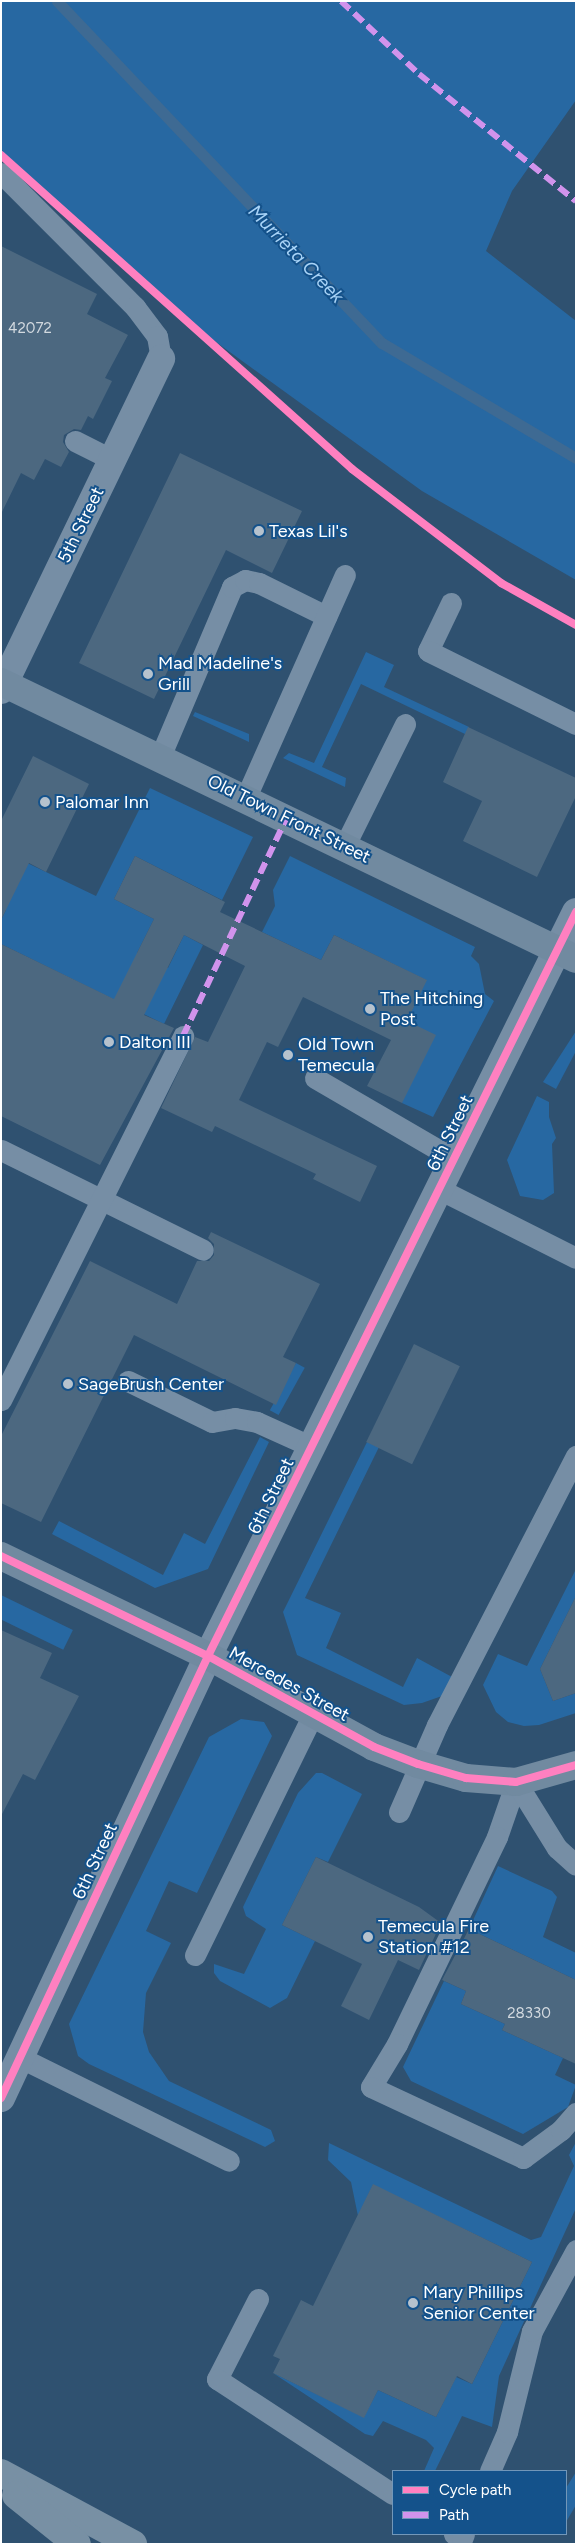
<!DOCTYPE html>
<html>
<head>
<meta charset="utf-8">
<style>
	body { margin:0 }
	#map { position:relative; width:577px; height:2545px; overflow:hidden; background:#2f5170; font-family:Figtree,sans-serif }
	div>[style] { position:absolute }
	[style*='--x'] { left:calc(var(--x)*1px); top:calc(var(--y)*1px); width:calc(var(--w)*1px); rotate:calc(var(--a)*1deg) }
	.green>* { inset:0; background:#2768a2; transform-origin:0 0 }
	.stream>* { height:11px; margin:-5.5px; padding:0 5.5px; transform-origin:5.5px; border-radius:5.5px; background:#3e6a93 }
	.building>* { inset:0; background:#4c6880; transform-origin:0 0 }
	.lane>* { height:21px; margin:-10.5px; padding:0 10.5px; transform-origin:10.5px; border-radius:10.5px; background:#768ea5 }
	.street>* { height:28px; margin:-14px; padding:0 14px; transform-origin:14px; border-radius:14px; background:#768ea5 }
	.secondary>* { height:28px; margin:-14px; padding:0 14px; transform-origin:14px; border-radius:14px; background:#718aa0 }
	.highway>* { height:28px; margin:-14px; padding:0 14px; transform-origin:14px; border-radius:14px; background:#7890a4 }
	.quiet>* { height:6px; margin-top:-3px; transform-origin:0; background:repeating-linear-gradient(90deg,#d193ec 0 12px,transparent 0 18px) }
	.cycleway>* { height:8px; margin:-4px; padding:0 4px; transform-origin:4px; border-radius:4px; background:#ff80c0 }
	.dots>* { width:14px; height:14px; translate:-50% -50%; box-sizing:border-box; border:2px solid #14528b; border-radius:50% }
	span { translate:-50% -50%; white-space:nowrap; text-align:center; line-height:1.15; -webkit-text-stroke:4px #14528b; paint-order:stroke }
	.number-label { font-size:15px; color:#d2d9df }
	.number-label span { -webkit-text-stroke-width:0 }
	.street-label { font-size:18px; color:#fff }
	.poi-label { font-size:18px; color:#fff }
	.left { translate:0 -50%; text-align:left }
	.water-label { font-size:19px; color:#a8d3f7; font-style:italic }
	.frame { position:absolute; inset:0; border:2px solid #fff; pointer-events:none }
	.legend { position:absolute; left:392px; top:2470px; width:175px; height:65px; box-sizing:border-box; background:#14528b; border:1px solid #7297b9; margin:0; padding:6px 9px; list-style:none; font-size:15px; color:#fff }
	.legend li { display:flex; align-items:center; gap:10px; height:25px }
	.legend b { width:25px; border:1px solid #7297b9 }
</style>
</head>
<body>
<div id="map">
	<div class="green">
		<div style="clip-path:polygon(1px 1px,576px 1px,576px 100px,512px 191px,486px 251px,576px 321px,576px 580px,422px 491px,205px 334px,1px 157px)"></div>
		<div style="clip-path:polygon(366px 652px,394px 665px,384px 687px,469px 727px,465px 734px,361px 684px,322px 767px,346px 778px,345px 787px,283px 758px,289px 753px,314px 763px)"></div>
		<div style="clip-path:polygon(195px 712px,249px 734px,249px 742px,193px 716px)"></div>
		<div style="clip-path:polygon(150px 788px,253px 837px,222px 900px,135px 856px,114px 899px,154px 919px,137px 953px,168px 968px,184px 935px,203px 945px,164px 1024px,1px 944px,1px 920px,6px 910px,1px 908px,21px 860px,96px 896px)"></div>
		<div style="clip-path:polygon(290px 856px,475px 947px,471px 956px,479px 964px,485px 994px,494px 1001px,433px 1117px,402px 1103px,407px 1021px,426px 980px,334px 935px,321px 960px,262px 932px,275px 906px,273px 890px)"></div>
		<div style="clip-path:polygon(576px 1031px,576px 1051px,556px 1089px,543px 1082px)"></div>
		<div style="clip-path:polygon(537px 1096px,549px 1102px,549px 1117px,556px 1138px,552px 1144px,554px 1193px,543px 1200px,520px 1196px,507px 1160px)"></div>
		<div style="left:296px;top:1363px;width:10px;height:54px;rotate:29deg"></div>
		<div style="clip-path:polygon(260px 1437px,269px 1442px,208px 1569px,155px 1588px,52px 1534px,59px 1521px,163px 1575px,184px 1533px,205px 1544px)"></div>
		<div style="clip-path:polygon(367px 1442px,379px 1447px,305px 1598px,341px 1613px,326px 1648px,403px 1687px,417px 1658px,452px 1677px,442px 1696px,422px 1703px,404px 1705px,297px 1655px,283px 1612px)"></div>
		<div style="clip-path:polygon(576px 1569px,576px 1596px,540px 1669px,553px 1701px,576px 1693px,576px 1713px,539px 1725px,524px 1726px,508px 1722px,496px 1712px,483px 1685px,498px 1654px,527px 1666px)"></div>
		<div style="left:1px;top:1595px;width:80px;height:22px;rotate:26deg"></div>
		<div style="clip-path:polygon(241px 1719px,264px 1722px,272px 1736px,197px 1893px,169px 1881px,146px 1931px,171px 1943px,146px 1993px,143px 2032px,149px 2052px,169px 2081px,271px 2130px,275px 2141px,265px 2147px,89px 2064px,78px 2056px,69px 2024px,209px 1737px)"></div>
		<div style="clip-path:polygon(316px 1773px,322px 1773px,362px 1794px,328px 1862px,316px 1857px,282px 1925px,315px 1941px,287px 1998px,270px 2008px,220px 1981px,214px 1973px,214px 1964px,244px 1974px,266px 1929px,246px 1916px,243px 1907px,298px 1793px)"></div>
		<div style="clip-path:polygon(498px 1866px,552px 1891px,557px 1897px,543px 1937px,576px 1953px,576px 1980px,469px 1929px)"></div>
		<div style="clip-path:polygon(444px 1981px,466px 1991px,461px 2004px,505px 2024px,502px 2030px,563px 2058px,555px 2075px,576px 2085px,568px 2107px,523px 2134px,411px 2081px,403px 2067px)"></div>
		<div style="clip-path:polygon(576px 2142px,576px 2208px,499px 2376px,492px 2427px,462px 2416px,435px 2471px,424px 2471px,434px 2448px,426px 2440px,383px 2421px,373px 2436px,365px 2434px,273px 2373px,364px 2417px,378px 2390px,436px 2417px,456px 2377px,472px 2384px,532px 2262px,373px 2185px,358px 2216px,351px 2182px,328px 2160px,329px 2143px,531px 2240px,541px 2237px,574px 2166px,569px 2155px)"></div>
		<div style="clip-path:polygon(576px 2472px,576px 2505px,566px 2522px,566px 2488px)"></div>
	</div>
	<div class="stream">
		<div style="--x:57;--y:1;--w:472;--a:46.5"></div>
		<div style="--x:382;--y:343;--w:226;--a:30.7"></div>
	</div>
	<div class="building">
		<div style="clip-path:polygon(1px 246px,97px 294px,87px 314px,128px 335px,105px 378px,112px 381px,93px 419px,88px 416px,81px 430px,74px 429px,64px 435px,63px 442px,69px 452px,61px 467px,45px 459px,34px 480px,21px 473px,1px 514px)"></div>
		<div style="clip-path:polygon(180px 453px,302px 511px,272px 573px,226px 550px,154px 699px,79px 663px)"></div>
		<div style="clip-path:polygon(468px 727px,576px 778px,576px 796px,537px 877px,463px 841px,482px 801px,443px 782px)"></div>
		<div style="clip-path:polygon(33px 756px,89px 784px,46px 872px,29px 863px,1px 920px,1px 821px)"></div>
		<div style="clip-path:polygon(135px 856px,225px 902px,220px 912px,321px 960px,334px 935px,427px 980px,407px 1021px,436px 1035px,402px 1103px,367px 1086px,391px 1040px,303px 997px,278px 1047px,267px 1042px,239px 1100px,377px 1166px,360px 1202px,313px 1179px,316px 1174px,215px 1126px,212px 1132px,161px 1108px,195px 1037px,208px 1042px,245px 966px,184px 935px,144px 1015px,174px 1028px,100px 1165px,1px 1116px,1px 944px,114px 999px,154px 919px,114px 899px)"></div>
		<div style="clip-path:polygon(211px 1232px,320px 1284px,283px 1357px,296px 1363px,276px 1405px,134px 1335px,41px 1522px,1px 1503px,1px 1436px,90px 1261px,177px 1304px,197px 1261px,209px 1261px,214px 1255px,214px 1244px,208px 1238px)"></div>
		<div style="left:414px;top:1344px;width:51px;height:109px;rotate:26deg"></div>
		<div style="clip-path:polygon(576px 1596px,576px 1693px,553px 1701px,540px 1669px)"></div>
		<div style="clip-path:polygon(1px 1630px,52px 1653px,40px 1678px,79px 1696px,35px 1780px,23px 1774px,1px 1816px)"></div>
		<div style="clip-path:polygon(316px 1857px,419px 1907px,441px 1923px,419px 1970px,398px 1960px,369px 2020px,341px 2006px,362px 1964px,282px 1925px)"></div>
		<div style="clip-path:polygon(469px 1929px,576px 1980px,576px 2064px,502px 2030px,505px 2024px,461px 2004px,466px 1991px,442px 1980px)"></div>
		<div style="clip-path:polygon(373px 2184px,532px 2262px,472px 2384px,457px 2376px,436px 2417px,378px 2390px,364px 2418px,273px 2373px,280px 2359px,273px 2356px,301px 2300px,313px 2306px)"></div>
	</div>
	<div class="lane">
		<div style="--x:1;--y:173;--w:190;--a:45"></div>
		<div style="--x:135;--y:307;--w:36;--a:53"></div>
		<div style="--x:157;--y:336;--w:23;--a:80"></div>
		<div style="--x:75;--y:441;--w:42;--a:26.6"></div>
		<div style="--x:451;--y:603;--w:53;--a:115.6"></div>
		<div style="--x:428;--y:651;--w:165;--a:26.3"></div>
		<div style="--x:160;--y:757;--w:185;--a:-67"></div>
		<div style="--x:232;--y:587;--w:15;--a:-28"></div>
		<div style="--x:245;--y:580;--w:14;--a:12"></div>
		<div style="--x:259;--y:583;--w:75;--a:26.2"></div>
		<div style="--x:246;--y:797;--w:243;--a:-66"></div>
		<div style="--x:345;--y:845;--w:135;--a:-63.6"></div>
		<div style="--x:315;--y:1078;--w:161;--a:30.2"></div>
		<div style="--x:1;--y:1150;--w:225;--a:26.3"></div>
		<div style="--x:439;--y:1189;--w:153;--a:26.7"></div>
		<div style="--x:128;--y:1381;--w:93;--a:26"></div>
		<div style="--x:212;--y:1422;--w:23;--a:-10"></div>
		<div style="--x:235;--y:1418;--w:22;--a:10"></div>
		<div style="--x:257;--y:1422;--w:60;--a:24.4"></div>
		<div style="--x:1;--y:1400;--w:407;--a:-63.4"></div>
		<div style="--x:516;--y:1782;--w:58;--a:109.1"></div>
		<div style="--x:497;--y:1837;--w:230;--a:115.8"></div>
		<div style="--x:397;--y:2044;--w:50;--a:121.2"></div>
		<div style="--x:371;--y:2087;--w:168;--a:25"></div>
		<div style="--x:523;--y:2158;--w:47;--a:-36.4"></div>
		<div style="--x:561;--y:2130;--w:23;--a:-49"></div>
		<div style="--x:516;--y:1782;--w:78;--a:58.2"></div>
		<div style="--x:557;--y:1848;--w:25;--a:42"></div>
		<div style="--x:399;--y:1812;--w:95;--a:-66.4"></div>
		<div style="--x:437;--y:1725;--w:303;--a:-62.7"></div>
		<div style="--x:195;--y:1955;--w:268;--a:-63.9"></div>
		<div style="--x:19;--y:2057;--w:234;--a:26.3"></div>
		<div style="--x:258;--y:2299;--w:90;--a:117.1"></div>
		<div style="--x:217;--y:2379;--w:210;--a:33.2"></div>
		<div style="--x:490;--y:2471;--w:43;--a:-66.4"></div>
		<div style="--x:507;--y:2432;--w:104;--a:-76.1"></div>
		<div style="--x:532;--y:2331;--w:92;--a:-61.5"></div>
		<div style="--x:454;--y:2534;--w:9;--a:32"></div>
		<div style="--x:462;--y:2539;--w:5;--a:-68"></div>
	</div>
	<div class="street">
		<div style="--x:1;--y:690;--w:368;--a:-64.2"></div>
		<div style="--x:1;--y:2098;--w:488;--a:-64.9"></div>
		<div style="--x:208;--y:1656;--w:830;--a:-63.68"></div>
	</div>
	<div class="secondary">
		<div style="--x:1;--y:682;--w:638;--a:25.72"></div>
		<div style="--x:1;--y:1556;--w:230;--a:25.8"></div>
		<div style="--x:208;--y:1656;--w:189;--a:28.7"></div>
		<div style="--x:374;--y:1747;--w:47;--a:21.1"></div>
		<div style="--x:418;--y:1764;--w:50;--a:16.3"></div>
		<div style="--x:466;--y:1778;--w:50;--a:4.6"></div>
		<div style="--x:516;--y:1782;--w:62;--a:-15.8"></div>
	</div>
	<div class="highway">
		<div style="--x:1;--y:2473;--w:150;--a:28.3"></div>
		<div style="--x:16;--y:2495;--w:78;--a:38.8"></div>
	</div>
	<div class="quiet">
		<div style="--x:341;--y:1;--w:107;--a:43.1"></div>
		<div style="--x:419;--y:74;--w:202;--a:39"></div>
		<div style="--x:183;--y:1036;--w:242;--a:-64.6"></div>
	</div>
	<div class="cycleway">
		<div style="--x:1;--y:155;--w:471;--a:41.8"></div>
		<div style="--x:352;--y:469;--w:188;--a:37.4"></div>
		<div style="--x:501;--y:583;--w:86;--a:29.2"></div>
		<div style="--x:1;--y:1556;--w:230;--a:25.8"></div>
		<div style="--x:208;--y:1656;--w:189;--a:28.7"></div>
		<div style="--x:374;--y:1747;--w:47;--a:21.1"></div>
		<div style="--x:418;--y:1764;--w:50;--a:16.3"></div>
		<div style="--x:466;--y:1778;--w:50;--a:4.6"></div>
		<div style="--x:516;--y:1782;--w:62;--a:-15.8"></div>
		<div style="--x:1;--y:2098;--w:488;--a:-64.9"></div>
		<div style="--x:208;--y:1656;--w:830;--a:-63.68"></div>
	</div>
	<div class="dots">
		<div style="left:259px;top:531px;background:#b6c2cd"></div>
		<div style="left:148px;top:674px;background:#b6c2cd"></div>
		<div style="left:45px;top:802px;background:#b6c2cd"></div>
		<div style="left:370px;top:1009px;background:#b6c2cd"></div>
		<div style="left:109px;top:1042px;background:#b6c2cd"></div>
		<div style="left:288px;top:1055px;background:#b6c2cd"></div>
		<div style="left:68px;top:1384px;background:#b6c2cd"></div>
		<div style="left:368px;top:1937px;background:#b6c2cd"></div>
		<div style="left:413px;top:2303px;background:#b6c2cd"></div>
	</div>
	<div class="number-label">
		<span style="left:30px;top:329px">42072</span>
		<span style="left:529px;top:2014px">28330</span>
	</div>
	<div class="street-label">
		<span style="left:81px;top:525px;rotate:-64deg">5th Street</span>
		<span style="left:289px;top:819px;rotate:26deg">Old Town Front Street</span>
		<span style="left:450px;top:1133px;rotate:-64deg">6th Street</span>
		<span style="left:271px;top:1496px;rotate:-64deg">6th Street</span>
		<span style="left:289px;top:1684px;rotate:29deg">Mercedes Street</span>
		<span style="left:95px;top:1861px;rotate:-65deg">6th Street</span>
	</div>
	<div class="poi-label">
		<span class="left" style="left:269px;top:531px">Texas Lil's</span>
		<span class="left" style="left:158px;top:674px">Mad Madeline's<br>Grill</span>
		<span class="left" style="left:55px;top:802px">Palomar Inn</span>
		<span class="left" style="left:380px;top:1009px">The Hitching<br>Post</span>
		<span class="left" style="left:119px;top:1042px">Dalton III</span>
		<span class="left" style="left:298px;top:1055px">Old Town<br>Temecula</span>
		<span class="left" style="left:78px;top:1384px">SageBrush Center</span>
		<span class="left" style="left:378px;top:1937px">Temecula Fire<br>Station #12</span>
		<span class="left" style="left:423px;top:2303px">Mary Phillips<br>Senior Center</span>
	</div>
	<div class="water-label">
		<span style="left:296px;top:254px;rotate:46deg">Murrieta Creek</span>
	</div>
	<div class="frame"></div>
	<ul class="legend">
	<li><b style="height:6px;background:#ff80c0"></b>Cycle path</li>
	<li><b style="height:6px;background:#d193ec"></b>Path</li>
	</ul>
</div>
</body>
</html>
